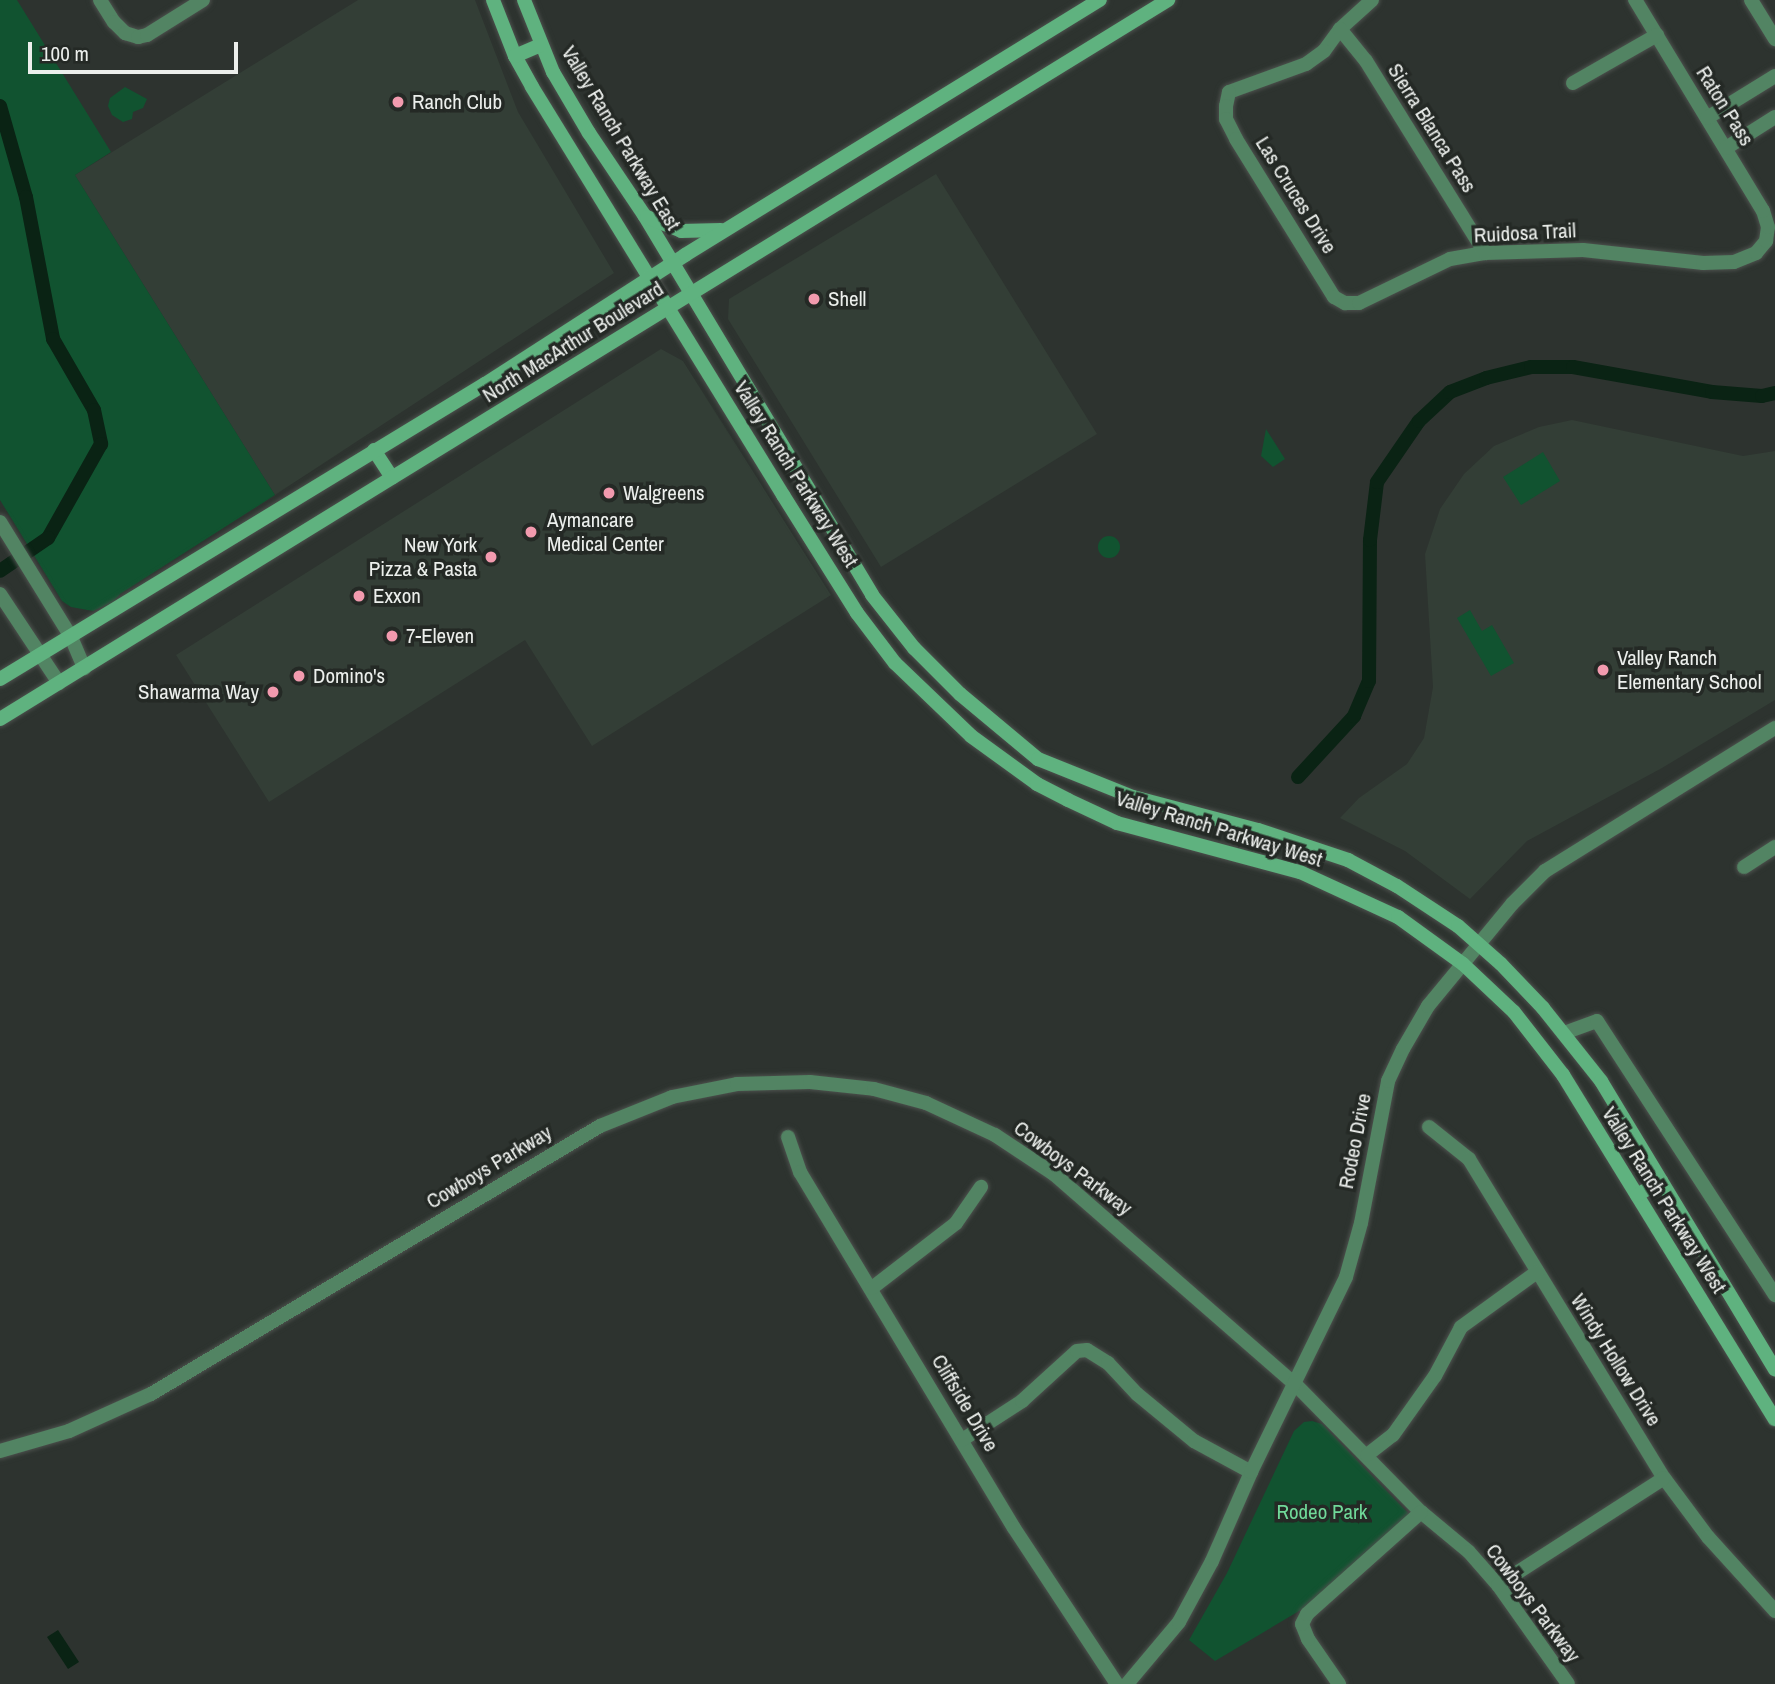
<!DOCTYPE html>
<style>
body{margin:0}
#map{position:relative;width:1775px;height:1684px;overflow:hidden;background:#2d332f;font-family:"Archivo Narrow",sans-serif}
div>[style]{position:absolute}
.built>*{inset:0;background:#333e36}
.green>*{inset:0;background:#115330}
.round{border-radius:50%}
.water>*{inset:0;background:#0a2314}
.canal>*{height:14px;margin:-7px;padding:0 7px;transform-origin:7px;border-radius:7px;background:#0a2314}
.roads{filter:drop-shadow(0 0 2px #4c514d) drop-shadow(0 0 2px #4c514d)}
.minor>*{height:14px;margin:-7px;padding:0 7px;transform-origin:7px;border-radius:7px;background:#528463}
.tertiary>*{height:14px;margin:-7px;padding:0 7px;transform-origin:7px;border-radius:7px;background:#528463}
.secondary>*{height:14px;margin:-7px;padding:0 7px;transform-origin:7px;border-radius:7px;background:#5fb27f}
.dots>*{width:19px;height:19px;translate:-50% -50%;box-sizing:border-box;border:4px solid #242925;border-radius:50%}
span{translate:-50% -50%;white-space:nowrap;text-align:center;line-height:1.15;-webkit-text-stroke:7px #242925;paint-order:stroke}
.poi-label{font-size:21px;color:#ecefec}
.left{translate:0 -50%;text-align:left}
.right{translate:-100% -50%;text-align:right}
.street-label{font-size:21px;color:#ecefec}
.park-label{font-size:21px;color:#70d999}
.scale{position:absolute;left:28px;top:42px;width:210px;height:32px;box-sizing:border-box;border:4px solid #ecefec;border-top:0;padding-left:9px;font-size:21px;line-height:24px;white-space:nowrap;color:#ecefec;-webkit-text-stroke:5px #242925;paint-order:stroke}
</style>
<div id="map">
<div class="built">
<i style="clip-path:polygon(358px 0,475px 0,518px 112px,614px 273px,275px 495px,75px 175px)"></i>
<i style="clip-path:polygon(936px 174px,1097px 434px,881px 567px,728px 319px,729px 299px)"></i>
<i style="clip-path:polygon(661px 349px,683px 361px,831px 595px,592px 746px,525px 640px,269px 802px,176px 655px)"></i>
<i style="clip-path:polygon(1572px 420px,1743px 456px,1775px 451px,1775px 700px,1662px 768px,1527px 841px,1470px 899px,1405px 851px,1340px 818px,1359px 798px,1407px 764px,1424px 738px,1433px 687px,1425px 554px,1440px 509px,1464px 474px,1494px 446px,1539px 427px)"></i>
</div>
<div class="green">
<i style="clip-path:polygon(0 0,17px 0,111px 152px,75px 175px,275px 495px,120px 594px,113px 602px,93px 611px,71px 607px,62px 601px,0 500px)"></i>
<i style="clip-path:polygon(125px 87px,147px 99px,143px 108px,133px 112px,132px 119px,123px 122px,112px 115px,108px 106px,110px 98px)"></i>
<i style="clip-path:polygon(1266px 429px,1285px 459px,1273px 467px,1261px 456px)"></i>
<i style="clip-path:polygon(1543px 452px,1560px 481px,1521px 505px,1503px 477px)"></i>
<i class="round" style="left:1098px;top:536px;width:22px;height:22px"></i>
<i style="clip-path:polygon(1470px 610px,1482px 631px,1492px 625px,1514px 663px,1491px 676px,1457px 618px)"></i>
<i style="clip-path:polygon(1312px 1421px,1322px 1424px,1409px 1514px,1316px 1601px,1215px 1661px,1189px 1640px,1227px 1573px,1294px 1431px,1304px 1422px)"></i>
</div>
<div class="water">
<i style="clip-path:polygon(58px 1630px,79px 1662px,68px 1669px,47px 1637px)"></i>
</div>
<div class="canal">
<i style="left:0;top:106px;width:95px;rotate:74.1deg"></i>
<i style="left:26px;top:197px;width:145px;rotate:79.2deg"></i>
<i style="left:53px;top:339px;width:82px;rotate:60deg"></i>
<i style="left:94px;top:410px;width:35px;rotate:78deg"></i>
<i style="left:101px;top:444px;width:108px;rotate:119.4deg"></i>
<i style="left:48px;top:538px;width:58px;rotate:145.5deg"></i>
<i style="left:1298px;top:777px;width:83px;rotate:-47.4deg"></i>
<i style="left:1354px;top:716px;width:38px;rotate:-67deg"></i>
<i style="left:1369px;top:681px;width:141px;rotate:-89.6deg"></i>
<i style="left:1370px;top:540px;width:58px;rotate:-83.1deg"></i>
<i style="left:1377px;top:482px;width:74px;rotate:-55.5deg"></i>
<i style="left:1419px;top:421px;width:42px;rotate:-43.1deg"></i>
<i style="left:1450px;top:392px;width:39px;rotate:-21deg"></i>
<i style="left:1486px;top:378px;width:46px;rotate:-13.7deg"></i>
<i style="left:1531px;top:367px;width:42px"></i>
<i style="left:1573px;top:367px;width:141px;rotate:10.2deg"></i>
<i style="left:1712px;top:392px;width:50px;rotate:4.6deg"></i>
<i style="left:1762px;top:396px;width:13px;rotate:-13deg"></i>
</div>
<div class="roads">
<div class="minor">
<i style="left:100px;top:0;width:26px;rotate:58deg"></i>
<i style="left:114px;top:22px;width:16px;rotate:45deg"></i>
<i style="left:125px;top:33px;width:14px;rotate:17deg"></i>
<i style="left:138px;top:37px;width:9px;rotate:-13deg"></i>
<i style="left:147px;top:35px;width:66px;rotate:-32deg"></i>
<i style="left:1372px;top:0;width:43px;rotate:137.8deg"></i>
<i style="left:1340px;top:29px;width:27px;rotate:126deg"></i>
<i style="left:1324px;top:51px;width:22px;rotate:144deg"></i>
<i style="left:1306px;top:64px;width:82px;rotate:160deg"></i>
<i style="left:1229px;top:92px;width:14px;rotate:102deg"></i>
<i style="left:1226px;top:106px;width:13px;rotate:90deg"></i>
<i style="left:1226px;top:119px;width:22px;rotate:63deg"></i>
<i style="left:1236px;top:139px;width:186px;rotate:58.2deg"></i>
<i style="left:1334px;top:297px;width:13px;rotate:29deg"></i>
<i style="left:1345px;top:303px;width:14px"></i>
<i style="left:1359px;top:303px;width:101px;rotate:-25.8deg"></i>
<i style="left:1450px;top:259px;width:36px;rotate:-10deg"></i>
<i style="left:1485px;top:253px;width:98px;rotate:-1.8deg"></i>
<i style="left:1583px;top:250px;width:121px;rotate:6.2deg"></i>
<i style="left:1703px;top:263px;width:31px;rotate:-2deg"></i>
<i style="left:1734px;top:262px;width:24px;rotate:-22deg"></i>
<i style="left:1756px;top:253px;width:16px;rotate:-50deg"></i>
<i style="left:1766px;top:241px;width:14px;rotate:-82deg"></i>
<i style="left:1768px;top:227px;width:17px;rotate:-107deg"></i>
<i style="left:1763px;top:211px;width:247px;rotate:-121.2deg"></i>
<i style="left:1340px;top:29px;width:41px;rotate:50.9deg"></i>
<i style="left:1366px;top:61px;width:226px;rotate:58.2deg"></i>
<i style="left:1573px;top:83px;width:97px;rotate:-29.7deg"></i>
<i style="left:1707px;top:118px;width:80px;rotate:-31.7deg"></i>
<i style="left:1726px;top:148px;width:58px;rotate:-32.3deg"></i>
<i style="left:1744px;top:867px;width:37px;rotate:-33deg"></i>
<i style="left:1564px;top:1033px;width:35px;rotate:-20deg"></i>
<i style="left:1597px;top:1021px;width:327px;rotate:57deg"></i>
<i style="left:1429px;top:1127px;width:51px;rotate:38.7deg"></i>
<i style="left:1469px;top:1159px;width:374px;rotate:58.6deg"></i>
<i style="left:1664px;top:1478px;width:74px;rotate:53.3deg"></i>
<i style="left:1708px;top:1537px;width:100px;rotate:47.8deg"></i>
<i style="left:788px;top:1137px;width:37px;rotate:71deg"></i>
<i style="left:800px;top:1172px;width:415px;rotate:59deg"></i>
<i style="left:1014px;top:1528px;width:187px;rotate:56.6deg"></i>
<i style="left:872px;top:1288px;width:106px;rotate:-37.7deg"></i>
<i style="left:956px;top:1223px;width:44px;rotate:-55.2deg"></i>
<i style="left:1295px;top:1384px;width:180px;rotate:45.5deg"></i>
<i style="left:1421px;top:1512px;width:62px;rotate:39.8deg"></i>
<i style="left:1469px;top:1552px;width:44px;rotate:48.7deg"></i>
<i style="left:1498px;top:1585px;width:121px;rotate:54.7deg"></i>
<i style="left:962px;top:1440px;width:72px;rotate:-33deg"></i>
<i style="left:1022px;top:1401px;width:74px;rotate:-42.3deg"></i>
<i style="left:1077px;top:1351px;width:10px;rotate:-6deg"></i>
<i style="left:1087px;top:1350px;width:25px;rotate:32deg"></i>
<i style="left:1108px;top:1363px;width:42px;rotate:46.9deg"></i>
<i style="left:1137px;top:1394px;width:74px;rotate:39.5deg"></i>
<i style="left:1194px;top:1441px;width:65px;rotate:28.5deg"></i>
<i style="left:1367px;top:1455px;width:33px;rotate:-38deg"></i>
<i style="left:1393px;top:1435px;width:72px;rotate:-54.6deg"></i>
<i style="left:1435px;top:1376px;width:55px;rotate:-62deg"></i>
<i style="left:1461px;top:1327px;width:94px;rotate:-35.9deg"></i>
<i style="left:1498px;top:1585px;width:197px;rotate:-32.8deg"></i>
<i style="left:1339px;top:1684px;width:55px;rotate:-124.6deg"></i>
<i style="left:1308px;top:1639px;width:16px;rotate:-112deg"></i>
<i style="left:1302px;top:1624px;width:11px;rotate:-63deg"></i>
<i style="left:1307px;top:1614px;width:153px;rotate:-41.8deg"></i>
</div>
<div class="tertiary">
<i style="left:1751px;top:0;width:46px;rotate:58.4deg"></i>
<i style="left:0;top:522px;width:135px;rotate:58.3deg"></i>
<i style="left:71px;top:637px;width:34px;rotate:67deg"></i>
<i style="left:0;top:594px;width:107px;rotate:56.5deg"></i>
<i style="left:0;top:1451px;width:72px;rotate:-16.2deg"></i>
<i style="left:69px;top:1431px;width:90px;rotate:-24.3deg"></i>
<i style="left:151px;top:1394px;width:523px;rotate:-30.83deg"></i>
<i style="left:600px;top:1126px;width:78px;rotate:-21.9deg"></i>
<i style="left:672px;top:1097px;width:66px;rotate:-11.3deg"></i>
<i style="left:737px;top:1084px;width:73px;rotate:-1.6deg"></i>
<i style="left:810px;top:1082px;width:64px;rotate:6.2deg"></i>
<i style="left:874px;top:1089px;width:54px;rotate:15.1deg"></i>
<i style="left:926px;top:1103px;width:76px;rotate:24.9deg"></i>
<i style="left:995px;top:1135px;width:71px;rotate:33.5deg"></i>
<i style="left:1054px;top:1174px;width:320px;rotate:41.1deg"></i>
<i style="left:1127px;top:1684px;width:81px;rotate:-50deg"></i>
<i style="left:1179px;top:1622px;width:69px;rotate:-61.6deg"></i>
<i style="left:1212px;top:1561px;width:97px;rotate:-66.3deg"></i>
<i style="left:1251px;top:1472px;width:217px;rotate:-64deg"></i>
<i style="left:1346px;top:1277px;width:56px;rotate:-74.5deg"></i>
<i style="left:1361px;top:1223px;width:145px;rotate:-79.2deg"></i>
<i style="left:1388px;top:1081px;width:35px;rotate:-65deg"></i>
<i style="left:1403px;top:1049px;width:50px;rotate:-59.8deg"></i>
<i style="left:1428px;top:1006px;width:132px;rotate:-50.5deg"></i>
<i style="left:1512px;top:904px;width:47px;rotate:-45deg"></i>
<i style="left:1545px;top:871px;width:271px;rotate:-31.9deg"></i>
</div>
<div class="secondary">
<i style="left:493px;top:0;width:60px;rotate:68.6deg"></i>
<i style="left:515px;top:56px;width:35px;rotate:61deg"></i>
<i style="left:532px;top:87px;width:479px;rotate:58.4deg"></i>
<i style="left:783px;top:495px;width:139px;rotate:57.9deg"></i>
<i style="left:857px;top:613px;width:63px;rotate:52.8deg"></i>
<i style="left:895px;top:663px;width:105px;rotate:43.8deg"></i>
<i style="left:971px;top:736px;width:82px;rotate:36deg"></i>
<i style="left:1037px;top:784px;width:35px;rotate:27deg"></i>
<i style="left:1068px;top:800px;width:54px;rotate:25.1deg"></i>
<i style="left:1117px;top:823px;width:189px;rotate:15deg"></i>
<i style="left:1300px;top:872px;width:108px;rotate:24.7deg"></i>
<i style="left:1398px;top:917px;width:80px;rotate:35.9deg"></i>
<i style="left:1463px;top:964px;width:70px;rotate:43.3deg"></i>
<i style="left:1514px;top:1012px;width:80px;rotate:52.1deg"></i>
<i style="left:1563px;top:1075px;width:404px;rotate:58.4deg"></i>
<i style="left:524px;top:0;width:78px;rotate:68.1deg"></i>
<i style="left:553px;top:72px;width:71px;rotate:59.5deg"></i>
<i style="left:589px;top:133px;width:99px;rotate:56.1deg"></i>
<i style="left:644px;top:215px;width:443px;rotate:59deg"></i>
<i style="left:872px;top:595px;width:68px;rotate:51.6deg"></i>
<i style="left:914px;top:648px;width:65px;rotate:45deg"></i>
<i style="left:960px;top:694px;width:102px;rotate:39.8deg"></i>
<i style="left:1038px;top:759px;width:102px;rotate:21.8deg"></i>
<i style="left:1133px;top:797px;width:129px;rotate:14.8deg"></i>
<i style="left:1258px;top:830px;width:95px;rotate:18.4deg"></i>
<i style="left:1348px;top:860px;width:55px;rotate:28deg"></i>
<i style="left:1397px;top:886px;width:73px;rotate:33.3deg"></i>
<i style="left:1458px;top:926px;width:57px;rotate:41.5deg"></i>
<i style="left:1501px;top:964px;width:61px;rotate:46.3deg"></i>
<i style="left:1543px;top:1008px;width:93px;rotate:51.5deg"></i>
<i style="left:1601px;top:1081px;width:337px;rotate:58.9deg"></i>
<i style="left:515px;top:56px;width:28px;rotate:-23deg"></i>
<i style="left:647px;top:217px;width:37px;rotate:22deg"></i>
<i style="left:681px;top:231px;width:40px;rotate:-1.4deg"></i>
<i style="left:374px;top:450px;width:33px;rotate:57deg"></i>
<i style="left:0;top:679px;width:568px;rotate:-31.31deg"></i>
<i style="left:485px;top:384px;width:238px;rotate:-32.8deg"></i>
<i style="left:685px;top:255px;width:487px;rotate:-31.6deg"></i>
<i style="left:0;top:719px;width:1372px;rotate:-31.62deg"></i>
<i style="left:1637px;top:1195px;width:28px;rotate:-30deg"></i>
</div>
</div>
<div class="dots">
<i style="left:398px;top:102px;background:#f29aae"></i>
<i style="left:814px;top:299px;background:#f29aae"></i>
<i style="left:609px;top:493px;background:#f29aae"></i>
<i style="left:531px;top:532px;background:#f29aae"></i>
<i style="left:491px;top:557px;background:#f29aae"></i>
<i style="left:359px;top:596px;background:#f29aae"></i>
<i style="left:392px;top:636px;background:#f29aae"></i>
<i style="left:1603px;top:670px;background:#f29aae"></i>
<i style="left:299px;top:676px;background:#f29aae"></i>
<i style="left:273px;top:692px;background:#f29aae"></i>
</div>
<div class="poi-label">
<span class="left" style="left:412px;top:102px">Ranch Club</span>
<span class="left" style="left:828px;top:299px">Shell</span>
<span class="left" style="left:623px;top:493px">Walgreens</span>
<span class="left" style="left:547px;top:532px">Aymancare<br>Medical Center</span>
<span class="right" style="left:477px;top:557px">New York<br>Pizza &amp; Pasta</span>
<span class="left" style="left:373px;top:596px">Exxon</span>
<span class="left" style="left:406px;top:636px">7-Eleven</span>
<span class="left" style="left:1617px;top:670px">Valley Ranch<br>Elementary School</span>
<span class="left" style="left:313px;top:676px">Domino's</span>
<span class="right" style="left:259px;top:692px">Shawarma Way</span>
</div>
<div class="street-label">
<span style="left:1725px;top:106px;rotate:58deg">Raton Pass</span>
<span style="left:1432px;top:128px;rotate:58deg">Sierra Blanca Pass</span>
<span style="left:621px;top:138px;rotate:59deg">Valley Ranch Parkway East</span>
<span style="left:1296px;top:195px;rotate:58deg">Las Cruces Drive</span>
<span style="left:1525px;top:233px;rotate:-3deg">Ruidosa Trail</span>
<span style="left:573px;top:342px;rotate:-32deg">North MacArthur Boulevard</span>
<span style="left:796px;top:474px;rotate:58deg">Valley Ranch Parkway West</span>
<span style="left:1219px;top:829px;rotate:17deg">Valley Ranch Parkway West</span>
<span style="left:1355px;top:1141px;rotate:-79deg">Rodeo Drive</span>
<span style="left:489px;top:1167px;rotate:-31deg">Cowboys Parkway</span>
<span style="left:1073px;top:1168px;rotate:37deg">Cowboys Parkway</span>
<span style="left:1664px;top:1200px;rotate:58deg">Valley Ranch Parkway West</span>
<span style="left:1616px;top:1360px;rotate:58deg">Windy Hollow Drive</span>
<span style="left:965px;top:1403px;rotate:59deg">Cliffside Drive</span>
<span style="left:1533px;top:1603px;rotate:53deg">Cowboys Parkway</span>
</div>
<div class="park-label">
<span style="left:1322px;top:1512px">Rodeo Park</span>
</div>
<div class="scale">100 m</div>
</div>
